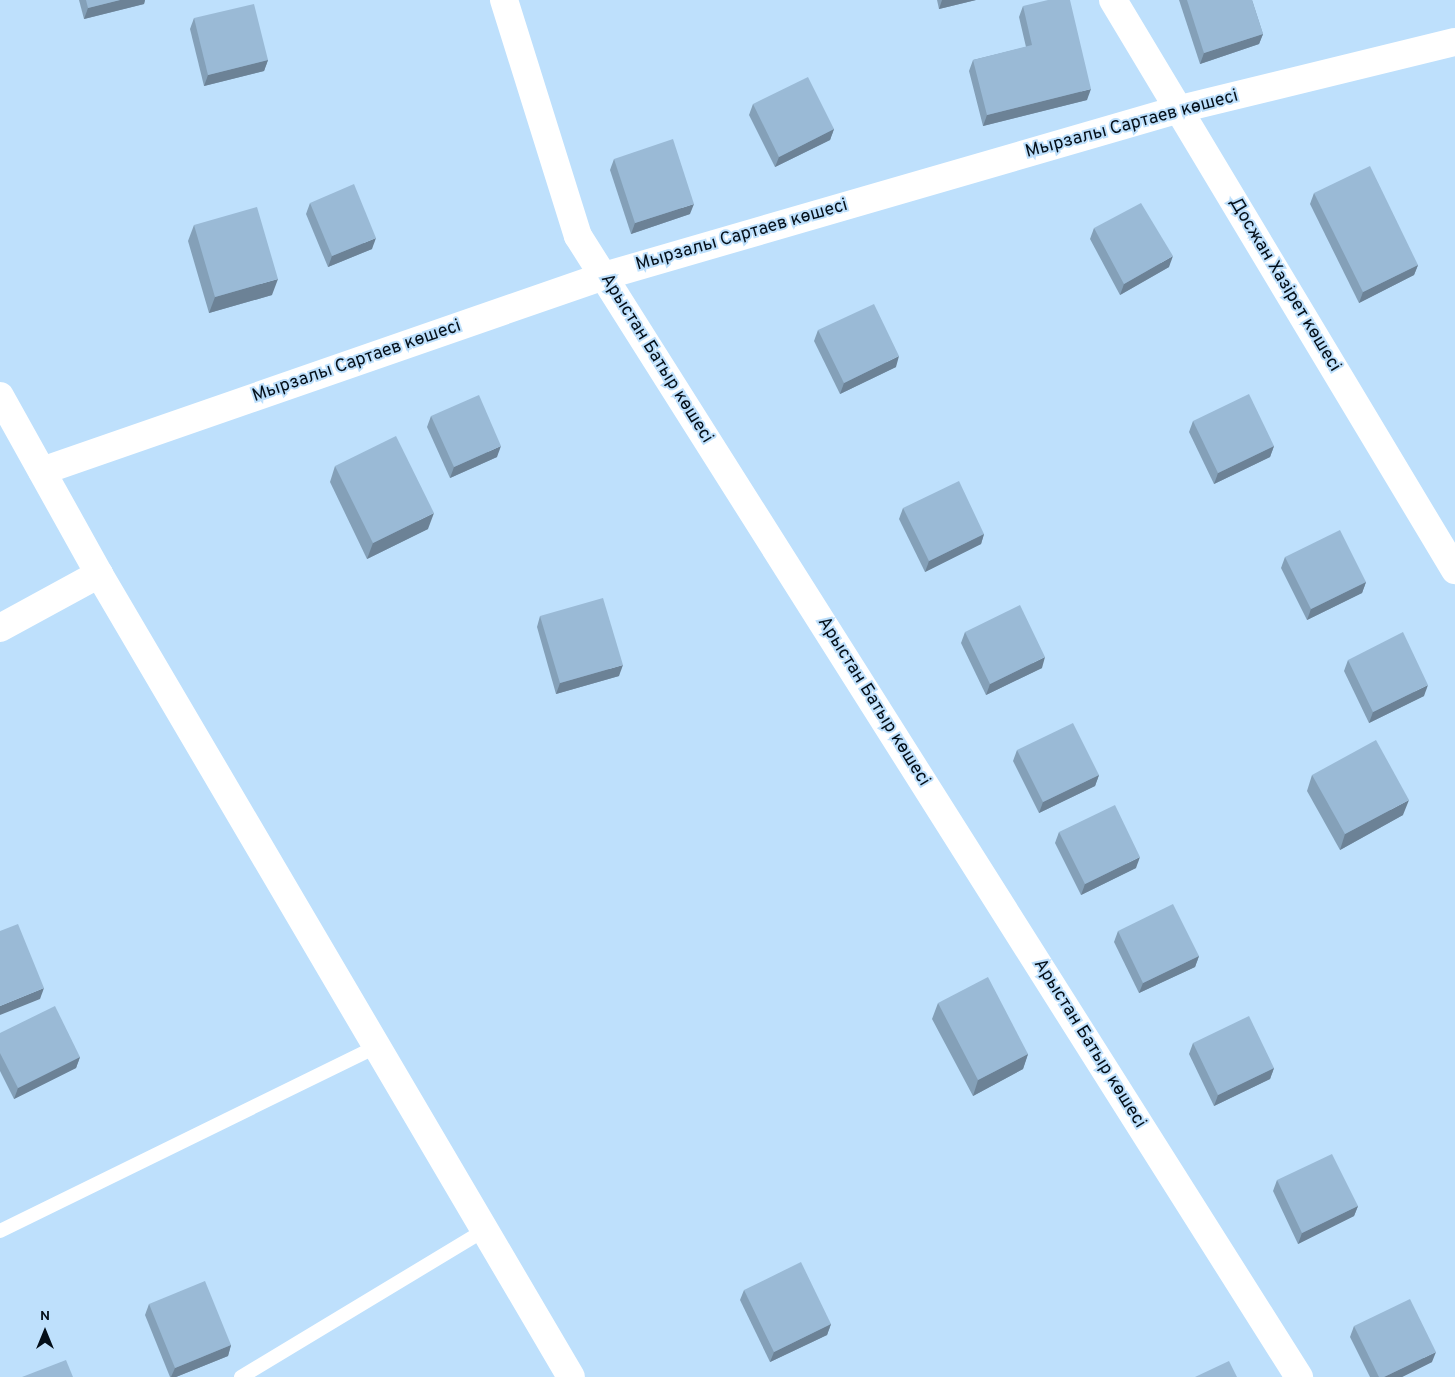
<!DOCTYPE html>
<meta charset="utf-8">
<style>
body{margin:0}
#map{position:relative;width:1455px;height:1377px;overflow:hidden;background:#bee0fc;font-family:Overpass,sans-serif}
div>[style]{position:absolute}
.lane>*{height:14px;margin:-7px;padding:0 7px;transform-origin:7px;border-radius:7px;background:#fff}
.street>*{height:28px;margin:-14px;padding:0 14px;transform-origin:14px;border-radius:14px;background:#fff}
.wall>*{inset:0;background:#84a0b8}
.shaded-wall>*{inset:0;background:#6c8296}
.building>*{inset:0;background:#9abad6}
span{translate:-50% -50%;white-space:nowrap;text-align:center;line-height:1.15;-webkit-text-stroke:4px #bee0fc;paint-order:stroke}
.street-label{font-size:18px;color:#040f19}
.north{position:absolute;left:20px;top:1307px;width:50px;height:50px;-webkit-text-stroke:4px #bee0fc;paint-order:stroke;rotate:0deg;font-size:14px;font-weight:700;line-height:20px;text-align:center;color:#040f19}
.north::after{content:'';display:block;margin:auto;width:18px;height:22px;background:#040f19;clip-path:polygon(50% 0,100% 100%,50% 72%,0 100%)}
</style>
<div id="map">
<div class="lane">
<i style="left:0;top:1231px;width:422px;rotate:-26.1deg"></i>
<i style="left:241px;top:1377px;width:286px;rotate:-31.1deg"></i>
</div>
<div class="street">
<i style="left:504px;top:0;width:247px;rotate:72.6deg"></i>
<i style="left:578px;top:236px;width:1350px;rotate:57.71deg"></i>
<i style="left:1113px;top:0;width:665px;rotate:59.04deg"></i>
<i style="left:0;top:396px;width:204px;rotate:60.9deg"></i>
<i style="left:99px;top:574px;width:931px;rotate:59.55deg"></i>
<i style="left:42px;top:471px;width:595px;rotate:-19.14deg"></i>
<i style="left:604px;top:276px;width:600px;rotate:-16.17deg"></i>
<i style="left:1180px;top:109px;width:283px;rotate:-13.7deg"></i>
<i style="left:0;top:628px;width:113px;rotate:-28.6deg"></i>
</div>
<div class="wall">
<i style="clip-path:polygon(79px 0,145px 0,144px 4px,84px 19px)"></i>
<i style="clip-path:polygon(937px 0,976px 0,939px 9px)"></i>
<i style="clip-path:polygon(1179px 0,1252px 0,1263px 34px,1259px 44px,1200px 64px)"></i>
<i style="clip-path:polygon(1023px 6px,1087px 100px,983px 126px,969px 71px,973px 60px,1026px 47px,1019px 17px)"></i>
<i style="clip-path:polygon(194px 18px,268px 60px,264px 71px,204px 86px,190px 29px)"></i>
<i style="clip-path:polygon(753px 104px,834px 129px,830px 140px,775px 167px,749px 115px)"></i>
<i style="clip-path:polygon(614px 159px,690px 214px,631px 234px,610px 170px)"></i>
<i style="clip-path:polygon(1314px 193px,1418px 265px,1414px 275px,1359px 303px,1310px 204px)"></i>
<i style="clip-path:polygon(310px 203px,372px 249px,328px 267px,306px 214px)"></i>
<i style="clip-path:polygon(194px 225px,272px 295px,209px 313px,188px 241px)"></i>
<i style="clip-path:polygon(1094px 228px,1169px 267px,1120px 295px,1090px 239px)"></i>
<i style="clip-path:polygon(818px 330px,896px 367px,840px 394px,814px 341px)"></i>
<i style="clip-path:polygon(431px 416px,497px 457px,450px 478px,427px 427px)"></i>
<i style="clip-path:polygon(1193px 421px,1274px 446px,1270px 457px,1214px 484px,1189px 432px)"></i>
<i style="clip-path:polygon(335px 466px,428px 529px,367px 559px,330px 482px)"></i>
<i style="clip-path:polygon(903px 508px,984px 534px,981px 544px,925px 572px,899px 519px)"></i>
<i style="clip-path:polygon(1285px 557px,1366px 582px,1362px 593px,1307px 620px,1281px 568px)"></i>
<i style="clip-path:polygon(540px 616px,619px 676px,556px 694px,537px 627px)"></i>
<i style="clip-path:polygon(965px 632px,1042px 668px,986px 695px,961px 643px)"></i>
<i style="clip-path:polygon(1348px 660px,1424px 696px,1369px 723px,1344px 671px)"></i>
<i style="clip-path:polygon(1017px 750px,1099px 775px,1095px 786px,1039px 813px,1013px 761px)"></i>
<i style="clip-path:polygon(1312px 775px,1403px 815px,1340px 850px,1307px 791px)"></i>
<i style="clip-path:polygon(1059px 832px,1136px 868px,1081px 895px,1055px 843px)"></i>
<i style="clip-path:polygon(1118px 931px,1199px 956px,1195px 967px,1139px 993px,1114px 942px)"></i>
<i style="clip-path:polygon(938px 1003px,1028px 1054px,1023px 1069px,973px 1096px,932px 1019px)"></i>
<i style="clip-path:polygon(0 1033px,80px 1057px,76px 1068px,14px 1099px,0 1071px)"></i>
<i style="clip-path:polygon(1193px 1043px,1274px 1068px,1270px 1079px,1214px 1106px,1189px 1054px)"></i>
<i style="clip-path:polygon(1277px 1180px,1358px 1206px,1354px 1216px,1298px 1244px,1273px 1191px)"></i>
<i style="clip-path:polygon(744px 1290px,831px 1324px,827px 1335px,770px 1362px,740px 1300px)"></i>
<i style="clip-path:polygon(149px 1304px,231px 1345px,228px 1356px,176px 1377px,170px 1377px,145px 1315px)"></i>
<i style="clip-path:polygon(1354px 1326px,1432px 1362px,1402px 1377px,1370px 1377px,1350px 1337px)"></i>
</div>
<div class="shaded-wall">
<i style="clip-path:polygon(120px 0,145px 0,144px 4px,84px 19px,88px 8px)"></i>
<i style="clip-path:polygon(942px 0,976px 0,939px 9px)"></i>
<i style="clip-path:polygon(1263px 34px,1259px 44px,1200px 64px,1204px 53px)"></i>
<i style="clip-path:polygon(268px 60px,264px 71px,204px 86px,208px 75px)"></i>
<i style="clip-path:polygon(1091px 89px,1087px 100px,983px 126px,987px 115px)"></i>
<i style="clip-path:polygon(834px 129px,830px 140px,775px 167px,779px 157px)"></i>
<i style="clip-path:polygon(694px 204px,690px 214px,631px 234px,635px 223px)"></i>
<i style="clip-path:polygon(376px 238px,372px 249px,328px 267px,332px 256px)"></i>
<i style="clip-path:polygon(1173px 256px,1169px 267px,1120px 295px,1124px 284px)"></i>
<i style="clip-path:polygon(1418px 265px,1414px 275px,1359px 303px,1363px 292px)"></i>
<i style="clip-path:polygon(278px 279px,272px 295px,209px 313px,215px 297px)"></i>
<i style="clip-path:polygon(899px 356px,896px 367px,840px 394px,844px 383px)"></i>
<i style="clip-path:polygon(501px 446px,497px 457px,450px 478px,454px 467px)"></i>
<i style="clip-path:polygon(1274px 446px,1270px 457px,1214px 484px,1218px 473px)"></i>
<i style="clip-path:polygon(434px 513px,428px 529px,367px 559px,373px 543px)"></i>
<i style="clip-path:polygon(984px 534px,981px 544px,925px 572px,929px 561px)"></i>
<i style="clip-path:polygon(1366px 582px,1362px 593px,1307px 620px,1311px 609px)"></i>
<i style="clip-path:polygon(1045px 657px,1042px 668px,986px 695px,990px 684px)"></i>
<i style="clip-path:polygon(623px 665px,619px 676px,556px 694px,560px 683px)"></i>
<i style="clip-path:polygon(1428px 685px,1424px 696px,1369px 723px,1373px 712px)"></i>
<i style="clip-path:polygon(1099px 775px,1095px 786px,1039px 813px,1043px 802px)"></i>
<i style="clip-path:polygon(1409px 800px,1403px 815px,1340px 850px,1345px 834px)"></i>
<i style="clip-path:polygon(1140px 857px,1136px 868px,1081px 895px,1085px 884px)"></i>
<i style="clip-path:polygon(1199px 956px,1195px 967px,1139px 993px,1143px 983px)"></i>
<i style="clip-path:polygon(44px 988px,40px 999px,0 1015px,0 1006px)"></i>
<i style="clip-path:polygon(1028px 1054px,1023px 1069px,973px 1096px,978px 1080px)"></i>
<i style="clip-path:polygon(80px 1057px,76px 1068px,14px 1099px,18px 1088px)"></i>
<i style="clip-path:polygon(1274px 1068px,1270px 1079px,1214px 1106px,1218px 1095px)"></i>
<i style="clip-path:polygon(1358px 1206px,1354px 1216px,1298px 1244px,1302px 1233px)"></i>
<i style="clip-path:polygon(831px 1324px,827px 1335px,770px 1362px,774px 1352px)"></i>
<i style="clip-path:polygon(231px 1345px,228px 1356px,176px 1377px,171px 1377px,175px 1368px)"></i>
<i style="clip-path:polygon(1436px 1352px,1432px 1362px,1402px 1377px,1384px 1377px)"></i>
</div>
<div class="building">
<i style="clip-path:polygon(86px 0,120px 0,88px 8px)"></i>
<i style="clip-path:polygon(1048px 0,1070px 0,1091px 89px,987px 115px,973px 60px,1032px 45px,1023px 6px)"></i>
<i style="clip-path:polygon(1187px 0,1252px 0,1263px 34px,1204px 53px)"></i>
<i style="clip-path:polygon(254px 4px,268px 60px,208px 75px,194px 18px)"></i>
<i style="clip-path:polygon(808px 77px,834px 129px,779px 157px,753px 104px)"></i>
<i style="clip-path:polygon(673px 139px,694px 204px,635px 223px,614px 159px)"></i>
<i style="clip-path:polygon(1370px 166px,1418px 265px,1363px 292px,1314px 193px)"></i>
<i style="clip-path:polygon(354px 184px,376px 238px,332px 256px,310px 203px)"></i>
<i style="clip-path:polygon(1141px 203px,1173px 256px,1124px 284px,1094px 228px)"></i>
<i style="clip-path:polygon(257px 207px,278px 279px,215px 297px,194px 225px)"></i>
<i style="clip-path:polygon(874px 304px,899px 356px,844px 383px,818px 330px)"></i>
<i style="clip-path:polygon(1249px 394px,1274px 446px,1218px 473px,1193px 421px)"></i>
<i style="clip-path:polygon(479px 395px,501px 446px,454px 467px,431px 416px)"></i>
<i style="clip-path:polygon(396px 436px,434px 513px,373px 543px,335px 466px)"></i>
<i style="clip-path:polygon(959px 481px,984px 534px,929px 561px,903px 508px)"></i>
<i style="clip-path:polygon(1340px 530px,1366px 582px,1311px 609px,1285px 557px)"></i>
<i style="clip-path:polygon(603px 598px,623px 665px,560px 683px,540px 616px)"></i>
<i style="clip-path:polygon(1020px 605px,1045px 657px,990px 684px,965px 632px)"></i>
<i style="clip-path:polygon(1403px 632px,1428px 685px,1373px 712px,1348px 660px)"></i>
<i style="clip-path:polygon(1073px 723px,1099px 775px,1043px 802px,1017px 750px)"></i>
<i style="clip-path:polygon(1376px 740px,1409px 800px,1345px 834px,1312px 775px)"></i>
<i style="clip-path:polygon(1115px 805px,1140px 857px,1085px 884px,1059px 832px)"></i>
<i style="clip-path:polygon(1173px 904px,1199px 956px,1143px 983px,1118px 931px)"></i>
<i style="clip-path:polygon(18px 924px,44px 988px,0 1006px,0 931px)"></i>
<i style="clip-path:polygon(988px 977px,1028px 1054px,978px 1080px,938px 1003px)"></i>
<i style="clip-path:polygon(55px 1006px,80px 1057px,18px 1088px,0 1053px,0 1033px)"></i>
<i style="clip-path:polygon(1249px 1016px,1274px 1068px,1218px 1095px,1193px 1043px)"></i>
<i style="clip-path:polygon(1332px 1154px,1358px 1206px,1302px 1233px,1277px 1180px)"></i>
<i style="clip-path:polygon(801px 1262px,831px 1324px,774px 1352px,744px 1290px)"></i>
<i style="clip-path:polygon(205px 1281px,231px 1345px,175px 1368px,149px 1304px)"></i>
<i style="clip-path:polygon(1410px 1299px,1436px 1352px,1384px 1377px,1379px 1377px,1354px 1326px)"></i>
<i style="clip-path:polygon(66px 1360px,73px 1377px,22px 1377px)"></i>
<i style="clip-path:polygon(1229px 1361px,1237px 1377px,1195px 1377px)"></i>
</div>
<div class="street-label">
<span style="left:1132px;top:125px;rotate:-15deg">Мырзалы Сартаев көшесі</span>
<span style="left:742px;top:236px;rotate:-16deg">Мырзалы Сартаев көшесі</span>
<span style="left:1284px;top:285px;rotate:59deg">Досжан Хазірет көшесі</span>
<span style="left:656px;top:359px;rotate:58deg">Арыстан Батыр көшесі</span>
<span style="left:357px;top:362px;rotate:-19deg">Мырзалы Сартаев көшесі</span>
<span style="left:873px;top:702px;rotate:58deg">Арыстан Батыр көшесі</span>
<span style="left:1089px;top:1044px;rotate:58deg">Арыстан Батыр көшесі</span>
</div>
<div class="north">N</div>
</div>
